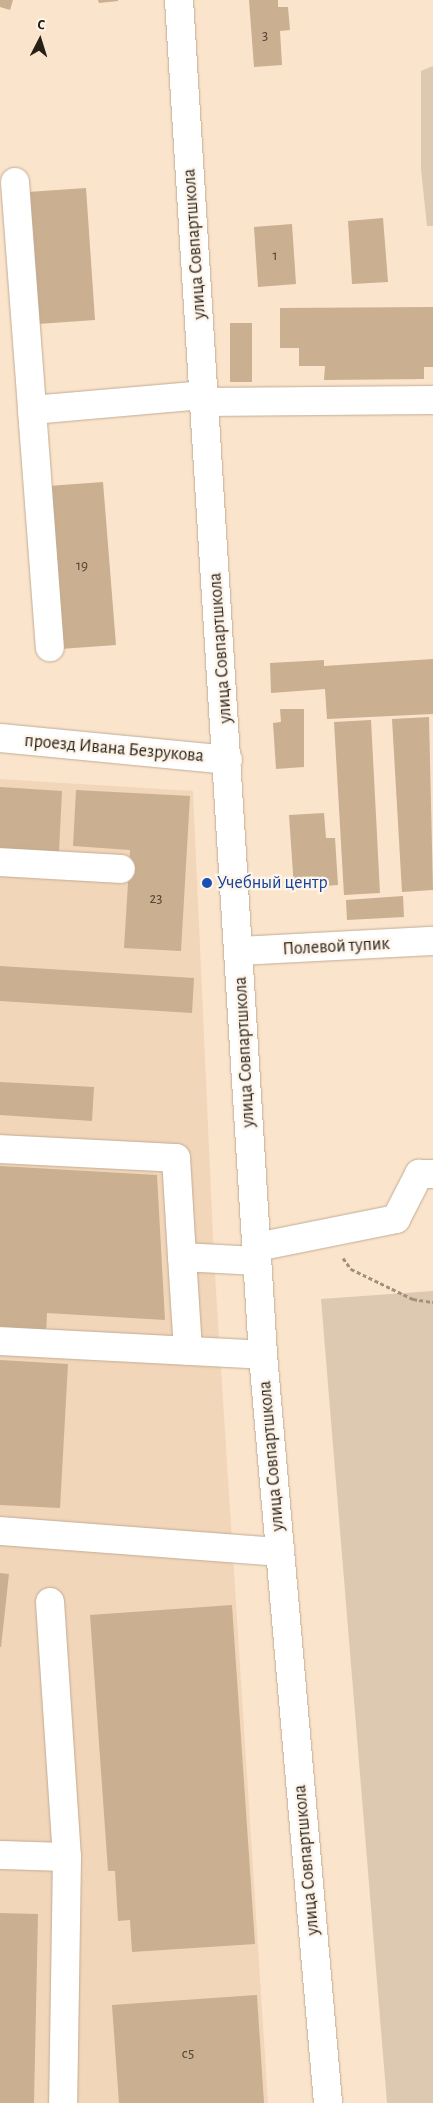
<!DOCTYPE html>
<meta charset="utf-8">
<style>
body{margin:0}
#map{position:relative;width:433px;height:2103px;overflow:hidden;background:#fbe4cc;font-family:"Alegreya Sans",sans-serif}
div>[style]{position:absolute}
.built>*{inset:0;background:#f2d6b9}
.green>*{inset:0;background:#ddc8b2}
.building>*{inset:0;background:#caaf90}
.path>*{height:3px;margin-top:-1.5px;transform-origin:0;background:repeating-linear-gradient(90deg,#a1907f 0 4px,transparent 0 6.5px)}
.roads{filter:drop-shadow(0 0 1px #c1ac95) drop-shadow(0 0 1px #c1ac95)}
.minor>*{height:28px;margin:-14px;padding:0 14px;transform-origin:14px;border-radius:14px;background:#fff}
.dots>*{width:14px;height:14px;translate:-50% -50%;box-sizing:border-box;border:2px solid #fdf4ea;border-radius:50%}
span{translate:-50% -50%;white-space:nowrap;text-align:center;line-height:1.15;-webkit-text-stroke:4.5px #fdf4ea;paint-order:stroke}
.number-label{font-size:15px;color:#504435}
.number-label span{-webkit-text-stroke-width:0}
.street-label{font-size:18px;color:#282017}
.transit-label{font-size:18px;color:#164399}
.left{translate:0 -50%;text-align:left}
.north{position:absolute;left:15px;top:15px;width:50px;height:50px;-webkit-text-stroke:4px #fdf4ea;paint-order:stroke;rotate:5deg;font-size:14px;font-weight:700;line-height:20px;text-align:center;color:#282017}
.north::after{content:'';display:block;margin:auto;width:18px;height:22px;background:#282017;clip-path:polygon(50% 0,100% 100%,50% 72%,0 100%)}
</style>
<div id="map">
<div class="built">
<i style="clip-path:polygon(0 779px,193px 791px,214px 1259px,268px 2103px,0 2103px)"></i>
</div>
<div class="green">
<i style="clip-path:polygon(433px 66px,433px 226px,427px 226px,421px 169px,421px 71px)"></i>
<i style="clip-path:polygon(433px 1291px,433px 2103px,387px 2103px,321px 1299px)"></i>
</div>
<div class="building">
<i style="clip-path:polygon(0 0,13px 0,10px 10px,0 7px)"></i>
<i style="clip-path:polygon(98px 0,118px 0,118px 1px,99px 3px)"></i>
<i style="clip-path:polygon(249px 0,278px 0,278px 7px,288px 7px,290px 30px,280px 31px,282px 65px,254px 67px)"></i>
<i style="clip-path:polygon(86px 188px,95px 320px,38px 324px,28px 192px)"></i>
<i style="clip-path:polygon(383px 218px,388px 282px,352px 284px,348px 221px)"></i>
<i style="clip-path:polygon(292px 224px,296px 284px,258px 287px,254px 227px)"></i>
<i style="clip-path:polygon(433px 307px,433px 367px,424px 367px,424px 379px,324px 380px,325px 366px,299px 366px,299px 348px,280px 348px,280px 308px)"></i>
<i style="clip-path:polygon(230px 323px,252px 323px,252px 382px,230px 382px)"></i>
<i style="clip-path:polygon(103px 482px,116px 645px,60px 649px,48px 486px)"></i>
<i style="clip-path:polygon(433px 659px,433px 714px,327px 719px,325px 689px,271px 693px,270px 663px,324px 660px,324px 666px)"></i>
<i style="clip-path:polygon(280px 709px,304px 709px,304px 767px,276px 769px,273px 723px,281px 722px)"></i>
<i style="clip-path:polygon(429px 717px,433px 890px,402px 892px,392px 719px)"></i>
<i style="clip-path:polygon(371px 720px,380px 893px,344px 895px,334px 722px)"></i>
<i style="clip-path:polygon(0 787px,62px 791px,59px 852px,0 848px)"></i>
<i style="clip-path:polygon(76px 790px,190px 796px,181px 951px,124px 948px,130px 850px,73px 846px)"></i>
<i style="clip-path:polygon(324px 813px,326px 838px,335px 838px,338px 885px,294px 888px,289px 815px)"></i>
<i style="clip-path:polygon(403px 896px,404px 917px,347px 920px,346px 900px)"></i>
<i style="clip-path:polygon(0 966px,194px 978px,192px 1013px,0 1001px)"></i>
<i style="clip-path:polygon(0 1082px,94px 1087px,92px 1121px,0 1115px)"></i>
<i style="clip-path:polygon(0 1166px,157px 1175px,165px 1320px,47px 1313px,46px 1333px,0 1331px)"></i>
<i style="clip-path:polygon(0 1360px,68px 1364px,60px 1508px,0 1505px)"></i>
<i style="clip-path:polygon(0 1573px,9px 1574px,1px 1647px,0 1647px)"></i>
<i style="clip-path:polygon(232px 1605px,255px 1944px,132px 1952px,130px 1920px,118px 1921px,115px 1871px,108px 1871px,90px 1615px)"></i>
<i style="clip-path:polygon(0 1913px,38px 1914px,34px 2103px,0 2103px)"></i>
<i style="clip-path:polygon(257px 1995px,264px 2103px,119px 2103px,112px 2005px)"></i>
</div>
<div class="path">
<i style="left:343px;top:1258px;width:14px;rotate:54deg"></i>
<i style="left:351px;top:1269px;width:69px;rotate:25.8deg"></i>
<i style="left:413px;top:1299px;width:20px;rotate:9deg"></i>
</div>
<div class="roads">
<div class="minor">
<i style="left:179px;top:0;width:1358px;rotate:86.45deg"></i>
<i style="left:263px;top:1355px;width:751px;rotate:85.03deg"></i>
<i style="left:15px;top:182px;width:229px;rotate:85.7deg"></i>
<i style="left:32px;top:410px;width:174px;rotate:-5deg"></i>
<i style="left:205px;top:402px;width:228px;rotate:-0.5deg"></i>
<i style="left:32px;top:410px;width:238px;rotate:85.7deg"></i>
<i style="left:0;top:738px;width:229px;rotate:5.5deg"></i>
<i style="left:0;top:862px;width:121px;rotate:3.3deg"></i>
<i style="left:239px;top:951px;width:194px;rotate:-3deg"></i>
<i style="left:0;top:1149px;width:176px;rotate:2.9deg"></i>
<i style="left:176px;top:1158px;width:99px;rotate:86.5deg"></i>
<i style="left:182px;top:1257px;width:75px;rotate:3.1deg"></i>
<i style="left:257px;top:1247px;width:142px;rotate:-11.4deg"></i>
<i style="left:396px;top:1219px;width:51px;rotate:-62.9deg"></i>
<i style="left:419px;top:1174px;width:14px"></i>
<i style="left:182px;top:1257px;width:94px;rotate:86.3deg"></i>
<i style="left:0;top:1341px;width:263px;rotate:3deg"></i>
<i style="left:0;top:1531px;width:281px;rotate:4.3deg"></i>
<i style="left:50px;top:1602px;width:256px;rotate:86.2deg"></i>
<i style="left:67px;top:1857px;width:246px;rotate:90.9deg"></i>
<i style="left:0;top:1855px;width:67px;rotate:1.7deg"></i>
</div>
</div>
<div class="dots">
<i style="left:207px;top:883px;background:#1a4fb4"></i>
</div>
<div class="number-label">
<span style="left:265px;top:36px">3</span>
<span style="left:275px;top:256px">1</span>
<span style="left:82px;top:566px">19</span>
<span style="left:156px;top:899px">23</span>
<span style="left:188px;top:2054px">с5</span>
</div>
<div class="street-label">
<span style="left:195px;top:244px;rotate:-94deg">улица Совпартшкола</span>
<span style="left:221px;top:648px;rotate:-94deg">улица Совпартшкола</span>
<span style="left:114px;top:749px;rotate:5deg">проезд Ивана Безрукова</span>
<span style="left:336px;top:947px;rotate:-3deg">Полевой тупик</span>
<span style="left:245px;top:1052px;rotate:-93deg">улица Совпартшкола</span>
<span style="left:272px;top:1456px;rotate:-95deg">улица Совпартшкола</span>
<span style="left:307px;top:1860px;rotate:-95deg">улица Совпартшкола</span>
</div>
<div class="transit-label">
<span class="left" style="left:217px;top:883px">Учебный центр</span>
</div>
<div class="north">С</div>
</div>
